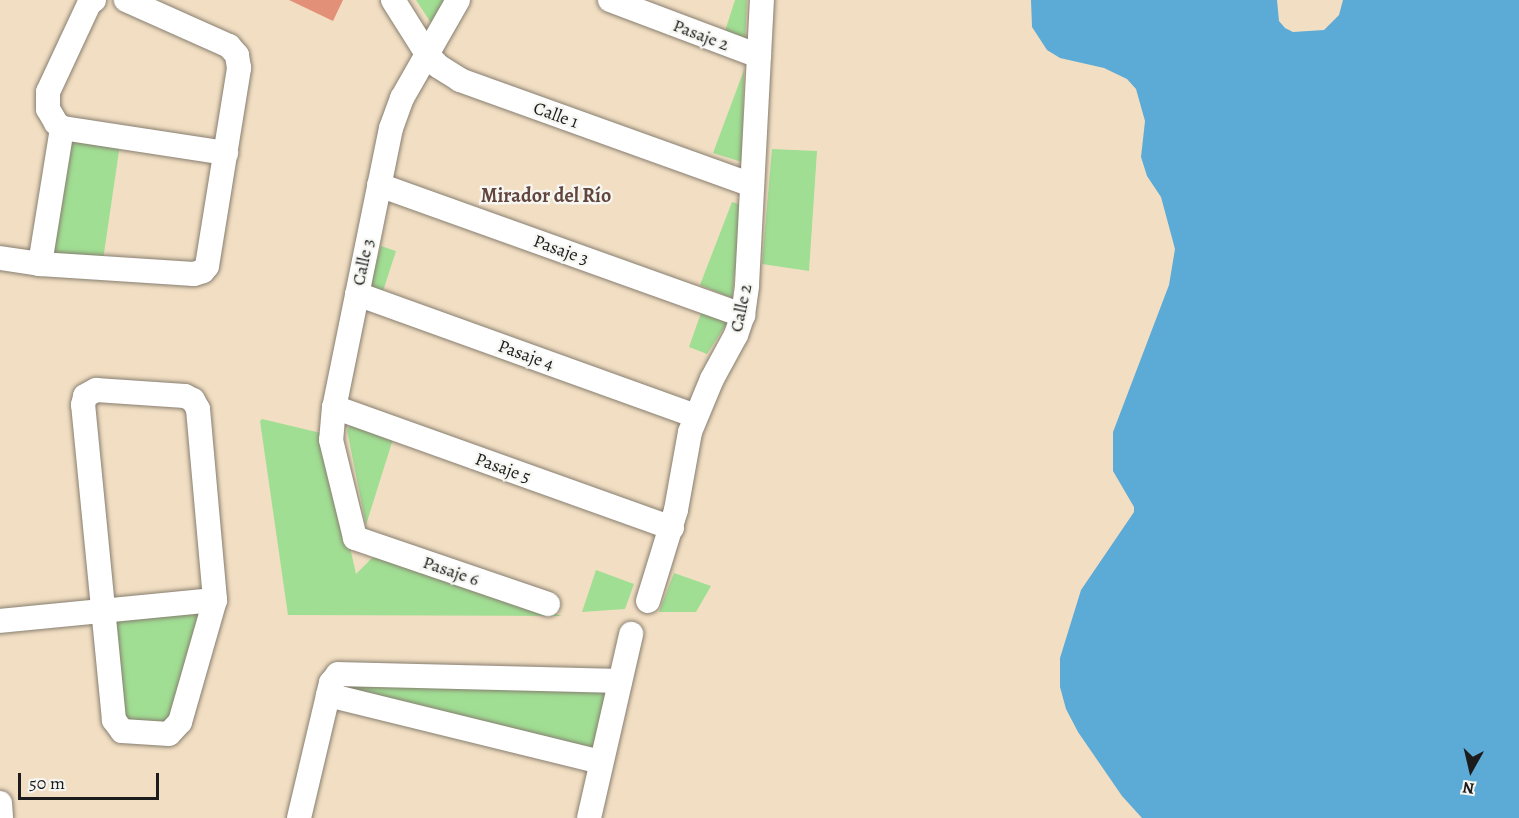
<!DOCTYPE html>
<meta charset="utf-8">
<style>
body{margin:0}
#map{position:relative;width:1519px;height:818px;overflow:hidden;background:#f2dfc3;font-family:Alegreya,serif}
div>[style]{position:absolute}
.green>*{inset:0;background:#a0de93}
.water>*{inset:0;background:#5caad6}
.building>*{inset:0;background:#e39079}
.roads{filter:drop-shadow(0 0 2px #877e70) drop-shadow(0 0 2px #877e70)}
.minor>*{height:24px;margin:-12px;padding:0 12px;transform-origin:12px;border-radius:12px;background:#fff}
span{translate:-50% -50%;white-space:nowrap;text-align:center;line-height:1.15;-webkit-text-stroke:4.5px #f6f6f2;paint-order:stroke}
.street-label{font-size:18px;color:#1c1c1c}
.neighbourhood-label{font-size:20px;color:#62453d;font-weight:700}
.north{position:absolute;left:1441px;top:740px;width:60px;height:60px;-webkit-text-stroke:4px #f6f6f2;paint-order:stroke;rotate:188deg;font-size:16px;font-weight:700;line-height:24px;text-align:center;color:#1c1c1c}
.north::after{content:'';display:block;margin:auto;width:21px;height:27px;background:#1c1c1c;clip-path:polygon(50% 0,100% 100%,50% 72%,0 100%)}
.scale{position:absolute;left:18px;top:773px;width:141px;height:27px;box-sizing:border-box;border:3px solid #1c1c1c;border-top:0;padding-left:8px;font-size:18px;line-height:21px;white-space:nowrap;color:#1c1c1c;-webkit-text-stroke:4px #f6f6f2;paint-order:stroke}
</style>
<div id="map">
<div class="green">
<i style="clip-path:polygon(416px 0,444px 0,431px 23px)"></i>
<i style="clip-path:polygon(735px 0,747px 0,745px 39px,725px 31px)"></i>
<i style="clip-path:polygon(744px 70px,742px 162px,713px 153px)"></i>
<i style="clip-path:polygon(72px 136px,120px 144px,103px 260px,51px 253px)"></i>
<i style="clip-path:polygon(772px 149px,817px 151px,809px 271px,762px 264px)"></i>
<i style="clip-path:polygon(732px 202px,742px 205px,732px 298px,700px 285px)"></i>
<i style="clip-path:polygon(381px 246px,396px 251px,383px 291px,370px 286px)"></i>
<i style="clip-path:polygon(702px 310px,727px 323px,707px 354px,689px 347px)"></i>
<i style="clip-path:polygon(262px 419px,325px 434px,356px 574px,372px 558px,387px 555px,562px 616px,288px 615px,260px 421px)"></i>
<i style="clip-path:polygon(353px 422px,393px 439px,366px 525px,347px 430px)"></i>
<i style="clip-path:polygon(596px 570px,634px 584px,625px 609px,582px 612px)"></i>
<i style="clip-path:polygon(674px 573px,711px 586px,696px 612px,659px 612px)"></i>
<i style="clip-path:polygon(208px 608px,171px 721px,162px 726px,126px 721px,113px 619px)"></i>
<i style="clip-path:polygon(341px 682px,600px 688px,605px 695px,593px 749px,344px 693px)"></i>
</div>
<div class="water">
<i style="clip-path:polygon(1031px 0,1277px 0,1279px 21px,1285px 28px,1293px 32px,1324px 30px,1339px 15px,1343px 0,1519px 0,1519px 818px,1142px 818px,1122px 796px,1078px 732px,1066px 709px,1060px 687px,1060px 658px,1081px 590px,1134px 512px,1134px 507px,1113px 471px,1113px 432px,1169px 285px,1175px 249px,1161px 197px,1147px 176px,1141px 157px,1145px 121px,1136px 89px,1127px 79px,1104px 68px,1060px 58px,1047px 50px,1032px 27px)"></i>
</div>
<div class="building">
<i style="clip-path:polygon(289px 0,343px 0,333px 21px)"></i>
</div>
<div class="roads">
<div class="minor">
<i style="left:94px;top:0;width:6px;rotate:141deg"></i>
<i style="left:89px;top:4px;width:97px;rotate:115deg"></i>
<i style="left:48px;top:92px;width:17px;rotate:90deg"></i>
<i style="left:48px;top:109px;width:16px;rotate:60deg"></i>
<i style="left:56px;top:123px;width:8px;rotate:40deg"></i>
<i style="left:62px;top:128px;width:166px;rotate:8.7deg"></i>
<i style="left:393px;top:0;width:64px;rotate:57.8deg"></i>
<i style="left:427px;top:54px;width:16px;rotate:47deg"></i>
<i style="left:438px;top:66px;width:26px;rotate:32deg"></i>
<i style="left:460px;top:80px;width:310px;rotate:19.8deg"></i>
<i style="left:458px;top:0;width:113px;rotate:119.7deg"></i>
<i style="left:402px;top:98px;width:32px;rotate:110deg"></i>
<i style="left:391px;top:128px;width:285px;rotate:101.5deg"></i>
<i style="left:334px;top:407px;width:33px;rotate:95deg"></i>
<i style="left:331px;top:440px;width:101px;rotate:76.2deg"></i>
<i style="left:355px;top:538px;width:204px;rotate:18.9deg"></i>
<i style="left:610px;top:0;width:159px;rotate:20.6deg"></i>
<i style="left:379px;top:185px;width:387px;rotate:19.7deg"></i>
<i style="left:0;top:258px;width:40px;rotate:8.5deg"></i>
<i style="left:40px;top:264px;width:154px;rotate:3.7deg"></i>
<i style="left:194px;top:274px;width:9px;rotate:-18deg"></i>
<i style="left:203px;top:271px;width:6px;rotate:-51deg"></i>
<i style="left:207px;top:266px;width:201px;rotate:-80.8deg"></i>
<i style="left:239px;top:68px;width:13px;rotate:-99deg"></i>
<i style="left:237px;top:55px;width:12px;rotate:-132deg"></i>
<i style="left:229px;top:46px;width:113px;rotate:-155.9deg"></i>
<i style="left:40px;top:264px;width:138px;rotate:-80.8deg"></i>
<i style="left:357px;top:294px;width:360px;rotate:19.8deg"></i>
<i style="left:96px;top:390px;width:89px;rotate:3.9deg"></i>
<i style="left:185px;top:396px;width:9px;rotate:27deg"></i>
<i style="left:193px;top:400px;width:10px;rotate:61deg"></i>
<i style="left:198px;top:409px;width:192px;rotate:84.9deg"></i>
<i style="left:215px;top:600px;width:127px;rotate:106deg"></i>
<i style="left:180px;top:722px;width:16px;rotate:133deg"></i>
<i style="left:169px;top:734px;width:47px;rotate:-176.3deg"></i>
<i style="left:122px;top:731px;width:14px;rotate:-126deg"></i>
<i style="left:114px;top:720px;width:317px;rotate:-95.6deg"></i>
<i style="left:83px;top:405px;width:9px;rotate:-77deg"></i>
<i style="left:85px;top:396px;width:13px;rotate:-29deg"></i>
<i style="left:334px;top:407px;width:359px;rotate:19.7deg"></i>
<i style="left:648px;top:601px;width:95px;rotate:-72.9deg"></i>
<i style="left:676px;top:510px;width:79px;rotate:-79.8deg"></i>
<i style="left:690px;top:432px;width:57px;rotate:-67.5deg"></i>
<i style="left:712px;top:379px;width:50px;rotate:-61.4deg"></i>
<i style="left:736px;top:335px;width:21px;rotate:-71deg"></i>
<i style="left:743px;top:315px;width:30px;rotate:-82deg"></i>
<i style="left:747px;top:285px;width:285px;rotate:-87deg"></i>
<i style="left:0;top:621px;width:216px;rotate:-5.6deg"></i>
<i style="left:328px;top:695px;width:281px;rotate:13.8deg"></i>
<i style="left:0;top:803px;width:15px;rotate:86deg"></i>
<i style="left:299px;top:818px;width:139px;rotate:-76.7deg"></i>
<i style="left:331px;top:683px;width:11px;rotate:-52deg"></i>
<i style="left:338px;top:674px;width:282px;rotate:1.4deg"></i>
<i style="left:589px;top:818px;width:189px;rotate:-77.1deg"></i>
</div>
</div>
<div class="street-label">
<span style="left:701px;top:35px;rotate:21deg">Pasaje 2</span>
<span style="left:556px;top:115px;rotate:20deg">Calle 1</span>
<span style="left:561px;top:250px;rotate:20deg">Pasaje 3</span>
<span style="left:363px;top:262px;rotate:-78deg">Calle 3</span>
<span style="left:741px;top:308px;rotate:-78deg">Calle 2</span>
<span style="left:526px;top:355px;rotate:20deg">Pasaje 4</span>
<span style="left:503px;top:468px;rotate:20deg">Pasaje 5</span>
<span style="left:451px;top:571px;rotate:19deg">Pasaje 6</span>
</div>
<div class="neighbourhood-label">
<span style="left:546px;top:195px">Mirador del Río</span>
</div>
<div class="north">N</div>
<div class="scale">50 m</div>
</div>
